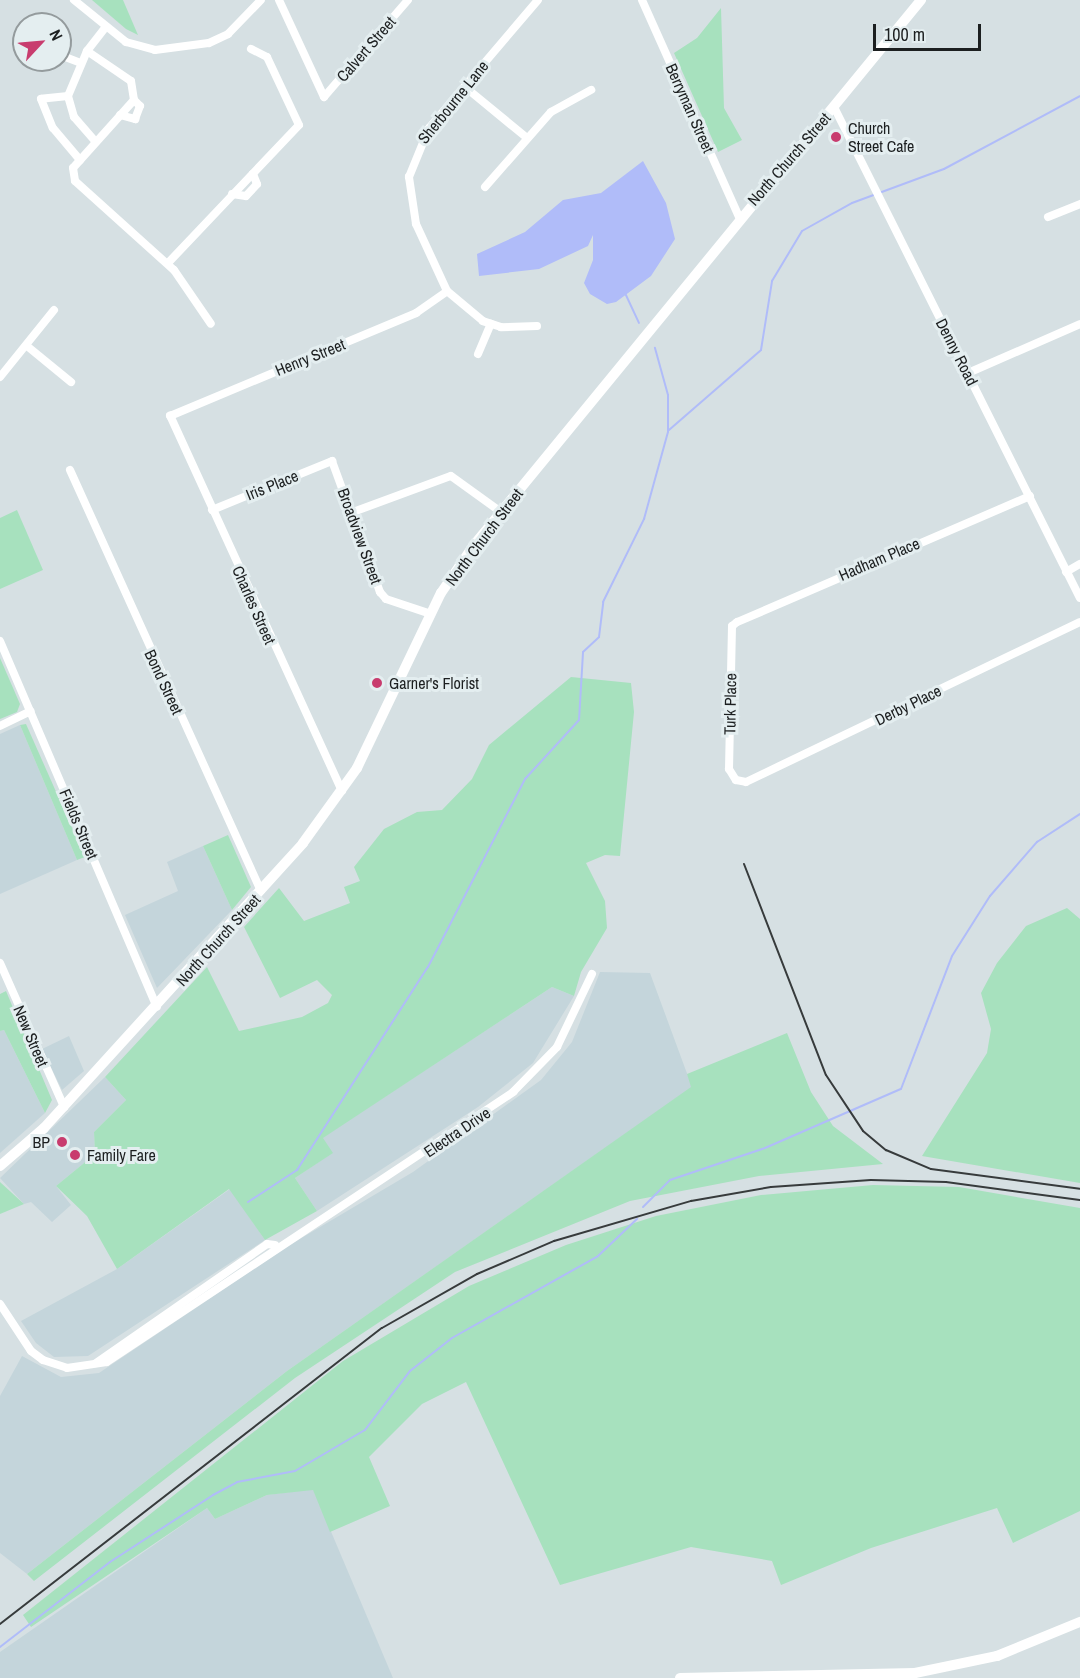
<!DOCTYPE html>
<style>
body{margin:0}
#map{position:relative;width:1080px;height:1678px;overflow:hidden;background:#d6e0e3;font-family:"Archivo Narrow",sans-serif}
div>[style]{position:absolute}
.built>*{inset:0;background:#c4d5db}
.green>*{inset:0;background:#a7e1be}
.water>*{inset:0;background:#b0bcf9}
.stream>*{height:2px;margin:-1px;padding:0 1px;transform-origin:1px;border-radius:1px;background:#b0bcf9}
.minor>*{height:8px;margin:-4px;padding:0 4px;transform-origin:4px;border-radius:4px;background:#fff}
.major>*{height:10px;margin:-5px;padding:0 5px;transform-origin:5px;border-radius:5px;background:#fff}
.rail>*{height:2px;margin:-1px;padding:0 1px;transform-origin:1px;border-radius:1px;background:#373b3c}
.dots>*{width:16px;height:16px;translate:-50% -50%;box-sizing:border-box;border:3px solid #e4eef0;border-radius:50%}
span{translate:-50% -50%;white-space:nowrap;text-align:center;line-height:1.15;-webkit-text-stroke:6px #e4eef0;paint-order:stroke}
.street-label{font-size:16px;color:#1c1f20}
.poi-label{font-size:16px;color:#1c1f20}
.left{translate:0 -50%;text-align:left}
.right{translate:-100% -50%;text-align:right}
.north{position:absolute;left:12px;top:12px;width:60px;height:60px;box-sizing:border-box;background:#e4eef0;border:2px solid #949b9d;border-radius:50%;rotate:64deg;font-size:16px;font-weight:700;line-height:24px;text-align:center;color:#1c1f20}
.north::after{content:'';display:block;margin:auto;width:21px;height:27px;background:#c83c6e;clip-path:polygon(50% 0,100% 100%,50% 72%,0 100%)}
.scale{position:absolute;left:873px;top:24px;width:108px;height:27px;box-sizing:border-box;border:3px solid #1c1f20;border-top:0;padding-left:8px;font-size:18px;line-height:21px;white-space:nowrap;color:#1c1f20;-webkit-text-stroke:4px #e4eef0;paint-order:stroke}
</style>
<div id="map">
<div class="built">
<i style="clip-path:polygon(20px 725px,77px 860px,0 894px,0 734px)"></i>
<i style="clip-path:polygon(203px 846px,232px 910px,157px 988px,125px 915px,178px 891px,167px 862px)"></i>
<i style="clip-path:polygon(600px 972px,650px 973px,692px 1087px,287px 1371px,27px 1574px,0 1553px,0 1396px,22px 1356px,61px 1377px,99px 1373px,288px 1246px,413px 1172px,541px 1080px,572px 1042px)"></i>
<i style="clip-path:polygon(552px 987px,574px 996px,533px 1063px,478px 1107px,317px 1211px,295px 1178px,332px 1153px,322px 1138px)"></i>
<i style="clip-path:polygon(4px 1030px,45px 1113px,0 1153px,0 1031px)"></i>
<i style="clip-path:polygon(69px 1036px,84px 1071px,62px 1090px,42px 1049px)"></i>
<i style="clip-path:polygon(105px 1077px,126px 1100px,94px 1132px,95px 1154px,56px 1186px,71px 1205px,52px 1222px,31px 1202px,24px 1204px,0 1178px)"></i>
<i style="clip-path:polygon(230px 1189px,265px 1240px,88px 1356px,54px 1357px,36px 1343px,21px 1321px,117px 1269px)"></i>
<i style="clip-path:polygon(313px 1489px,393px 1678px,0 1678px,0 1652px,207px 1508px,215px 1519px,267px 1495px)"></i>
</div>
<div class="green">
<i style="clip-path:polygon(92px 0,123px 0,138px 35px,126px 29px)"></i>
<i style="clip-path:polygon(721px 8px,724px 108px,742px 140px,718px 152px,674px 53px,697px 38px)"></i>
<i style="clip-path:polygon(17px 510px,43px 570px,0 589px,0 518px)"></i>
<i style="clip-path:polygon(0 658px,20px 704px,17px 712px,0 719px)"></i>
<i style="clip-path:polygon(571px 677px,631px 683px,634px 712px,620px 856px,605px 855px,586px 863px,605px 901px,607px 928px,581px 972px,574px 996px,552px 987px,323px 1138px,333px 1153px,295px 1178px,317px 1211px,265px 1240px,229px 1189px,117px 1269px,87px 1216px,56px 1186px,95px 1154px,94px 1132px,126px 1100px,105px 1077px,207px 967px,239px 1031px,302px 1017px,328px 1003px,332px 995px,317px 980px,280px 998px,244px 927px,279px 888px,304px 921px,350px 903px,344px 887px,360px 881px,354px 867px,384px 829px,417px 812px,442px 810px,472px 779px,489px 745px)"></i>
<i style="clip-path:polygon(26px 724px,85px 857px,77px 860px,20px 725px)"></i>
<i style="clip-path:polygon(228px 835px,251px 887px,232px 910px,203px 846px)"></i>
<i style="clip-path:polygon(1067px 908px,1080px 919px,1080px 1183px,922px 1156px,987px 1053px,991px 1029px,981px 993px,997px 963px,1026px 926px)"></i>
<i style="clip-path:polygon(6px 991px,52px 1100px,45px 1113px,4px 1030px,0 1031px,0 994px)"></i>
<i style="clip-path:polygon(787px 1033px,811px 1092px,833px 1126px,883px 1164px,759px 1176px,630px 1201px,455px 1272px,295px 1378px,34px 1581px,27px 1574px,287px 1371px,691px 1087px,687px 1074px)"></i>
<i style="clip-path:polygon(0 1182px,24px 1204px,0 1214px)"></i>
<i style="clip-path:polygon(873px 1185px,959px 1187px,1080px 1208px,1080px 1511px,1013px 1543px,997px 1508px,871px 1548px,781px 1585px,772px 1561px,691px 1547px,560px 1585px,466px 1382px,422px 1404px,369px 1457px,390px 1506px,330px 1532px,313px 1490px,267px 1495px,215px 1519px,207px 1508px,31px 1627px,23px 1615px,343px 1361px,469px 1286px,566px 1245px,656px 1216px,761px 1195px)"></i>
</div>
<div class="water">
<i style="clip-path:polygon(643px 161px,666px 203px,675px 239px,651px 276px,616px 302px,607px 304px,590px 294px,584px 283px,593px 260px,593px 235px,588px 246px,539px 269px,479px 276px,477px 254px,525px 232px,563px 200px,601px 193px)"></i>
</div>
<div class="stream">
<i style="left:625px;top:293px;width:33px;rotate:65deg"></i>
<i style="left:669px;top:430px;width:122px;rotate:-41deg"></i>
<i style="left:761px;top:350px;width:70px;rotate:-80.9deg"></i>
<i style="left:772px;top:281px;width:58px;rotate:-59deg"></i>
<i style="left:802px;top:231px;width:57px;rotate:-29.2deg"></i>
<i style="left:852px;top:203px;width:98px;rotate:-20.3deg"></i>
<i style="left:944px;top:169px;width:154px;rotate:-28.2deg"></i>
<i style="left:248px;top:1202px;width:59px;rotate:-33.1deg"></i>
<i style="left:297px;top:1170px;width:242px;rotate:-57.2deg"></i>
<i style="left:428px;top:967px;width:212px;rotate:-62.7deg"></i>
<i style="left:525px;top:779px;width:80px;rotate:-47.5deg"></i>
<i style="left:579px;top:720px;width:68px;rotate:-86.6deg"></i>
<i style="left:583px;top:652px;width:22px;rotate:-43deg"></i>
<i style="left:599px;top:637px;width:35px;rotate:-83deg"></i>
<i style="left:603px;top:602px;width:93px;rotate:-63.7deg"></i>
<i style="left:644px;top:519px;width:90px;rotate:-74.6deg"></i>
<i style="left:668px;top:432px;width:37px;rotate:-90deg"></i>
<i style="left:668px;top:395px;width:49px;rotate:-105.5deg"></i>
<i style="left:643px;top:1207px;width:38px;rotate:-45deg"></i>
<i style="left:670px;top:1180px;width:100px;rotate:-18.6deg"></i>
<i style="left:765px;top:1148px;width:148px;rotate:-23.5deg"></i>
<i style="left:901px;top:1089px;width:142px;rotate:-69deg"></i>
<i style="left:952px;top:956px;width:71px;rotate:-57.7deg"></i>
<i style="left:990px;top:896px;width:72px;rotate:-49deg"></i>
<i style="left:1037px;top:842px;width:51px;rotate:-33.1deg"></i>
<i style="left:0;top:1647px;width:139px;rotate:-37.7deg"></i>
<i style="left:110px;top:1562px;width:123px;rotate:-33deg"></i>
<i style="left:213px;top:1495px;width:27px;rotate:-28deg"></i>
<i style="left:237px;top:1482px;width:59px;rotate:-10.7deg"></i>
<i style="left:295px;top:1471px;width:81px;rotate:-30.4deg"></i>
<i style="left:365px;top:1430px;width:74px;rotate:-52.7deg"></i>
<i style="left:410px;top:1371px;width:53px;rotate:-38.2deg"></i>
<i style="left:452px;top:1338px;width:167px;rotate:-29.3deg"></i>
<i style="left:598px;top:1256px;width:54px;rotate:-43.5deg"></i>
</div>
<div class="minor">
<i style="left:74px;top:0;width:67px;rotate:38.9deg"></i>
<i style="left:126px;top:42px;width:30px;rotate:15deg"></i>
<i style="left:155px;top:50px;width:54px;rotate:-7.4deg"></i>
<i style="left:209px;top:43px;width:21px;rotate:-25deg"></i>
<i style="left:228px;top:34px;width:47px;rotate:-45.9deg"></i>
<i style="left:279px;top:0;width:107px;rotate:65.1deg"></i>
<i style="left:324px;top:97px;width:128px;rotate:-49.1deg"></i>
<i style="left:642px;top:0;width:238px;rotate:65.9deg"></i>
<i style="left:21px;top:41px;width:3px;rotate:18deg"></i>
<i style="left:87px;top:51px;width:53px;rotate:34.3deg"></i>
<i style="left:131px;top:81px;width:19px;rotate:81deg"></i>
<i style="left:134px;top:100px;width:91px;rotate:131.9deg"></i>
<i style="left:73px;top:168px;width:13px;rotate:81deg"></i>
<i style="left:75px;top:181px;width:133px;rotate:42deg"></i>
<i style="left:174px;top:270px;width:65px;rotate:55.6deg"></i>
<i style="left:60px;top:55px;width:22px;rotate:21deg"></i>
<i style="left:465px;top:87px;width:80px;rotate:39.4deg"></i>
<i style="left:68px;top:96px;width:27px;rotate:174deg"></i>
<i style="left:41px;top:99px;width:31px;rotate:68deg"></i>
<i style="left:53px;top:128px;width:42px;rotate:49.8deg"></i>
<i style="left:834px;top:107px;width:549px;rotate:63.39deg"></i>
<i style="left:120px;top:115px;width:16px;rotate:15deg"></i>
<i style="left:135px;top:119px;width:14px;rotate:-69deg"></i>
<i style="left:140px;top:106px;width:8px;rotate:-135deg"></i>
<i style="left:95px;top:141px;width:32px;rotate:-131deg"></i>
<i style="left:74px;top:117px;width:22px;rotate:-106deg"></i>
<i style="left:68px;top:96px;width:49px;rotate:-67.1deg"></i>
<i style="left:87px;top:51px;width:31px;rotate:-52deg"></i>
<i style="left:485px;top:187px;width:100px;rotate:-48.7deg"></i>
<i style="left:551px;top:112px;width:46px;rotate:-28.8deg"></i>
<i style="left:232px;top:194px;width:14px;rotate:8deg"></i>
<i style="left:246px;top:196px;width:16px;rotate:-47deg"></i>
<i style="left:257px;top:184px;width:11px;rotate:-112deg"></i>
<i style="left:1048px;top:217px;width:35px;rotate:-22deg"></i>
<i style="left:168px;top:263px;width:190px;rotate:-46.5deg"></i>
<i style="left:299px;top:125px;width:75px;rotate:-115.2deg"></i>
<i style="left:267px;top:57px;width:18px;rotate:-153deg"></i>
<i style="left:537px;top:326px;width:36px;rotate:178deg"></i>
<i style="left:501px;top:327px;width:19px;rotate:-162deg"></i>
<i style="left:483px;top:321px;width:47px;rotate:-140.2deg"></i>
<i style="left:447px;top:291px;width:74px;rotate:-114.8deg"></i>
<i style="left:416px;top:224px;width:48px;rotate:-98.5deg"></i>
<i style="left:409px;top:177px;width:53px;rotate:-67.8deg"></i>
<i style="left:429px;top:128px;width:168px;rotate:-49.6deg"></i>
<i style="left:27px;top:346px;width:57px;rotate:39.3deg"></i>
<i style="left:478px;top:354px;width:33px;rotate:-67deg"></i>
<i style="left:968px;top:373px;width:122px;rotate:-23.6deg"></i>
<i style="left:0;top:377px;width:86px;rotate:-51.1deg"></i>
<i style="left:70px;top:470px;width:462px;rotate:65.6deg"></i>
<i style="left:1030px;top:496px;width:319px;rotate:156.7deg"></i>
<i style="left:737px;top:622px;width:6px;rotate:141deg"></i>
<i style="left:732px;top:626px;width:143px;rotate:91.2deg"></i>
<i style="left:729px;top:769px;width:13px;rotate:58deg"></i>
<i style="left:736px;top:780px;width:10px;rotate:11deg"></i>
<i style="left:746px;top:782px;width:370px;rotate:-25.6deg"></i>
<i style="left:212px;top:510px;width:130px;rotate:-22.2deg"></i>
<i style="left:332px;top:461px;width:140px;rotate:69.9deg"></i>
<i style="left:380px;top:592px;width:9px;rotate:49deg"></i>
<i style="left:386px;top:599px;width:47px;rotate:18.4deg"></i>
<i style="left:353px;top:512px;width:104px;rotate:-20.2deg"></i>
<i style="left:451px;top:476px;width:62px;rotate:35.8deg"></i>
<i style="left:1066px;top:572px;width:16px;rotate:-30deg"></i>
<i style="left:0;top:641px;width:398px;rotate:66.8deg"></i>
<i style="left:0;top:726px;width:34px;rotate:-26deg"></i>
<i style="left:342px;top:791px;width:413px;rotate:-114.6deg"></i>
<i style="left:170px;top:416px;width:267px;rotate:-22.7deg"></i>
<i style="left:416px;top:313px;width:38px;rotate:-35deg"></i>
<i style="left:0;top:963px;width:158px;rotate:66deg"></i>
<i style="left:0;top:1304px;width:56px;rotate:56.6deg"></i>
<i style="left:31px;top:1351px;width:15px;rotate:37deg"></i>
<i style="left:43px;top:1360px;width:25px;rotate:18deg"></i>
<i style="left:67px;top:1368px;width:40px;rotate:-8.5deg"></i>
<i style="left:107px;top:1362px;width:488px;rotate:-33.6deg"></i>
<i style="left:513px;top:1092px;width:63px;rotate:-45.6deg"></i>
<i style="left:557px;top:1047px;width:81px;rotate:-64.4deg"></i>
<i style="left:96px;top:1363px;width:208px;rotate:-34.8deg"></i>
<i style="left:267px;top:1244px;width:8px;rotate:7deg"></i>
</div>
<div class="major">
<i style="left:0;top:1166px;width:58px;rotate:-40.8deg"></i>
<i style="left:44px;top:1128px;width:385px;rotate:-47.7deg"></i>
<i style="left:303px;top:843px;width:92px;rotate:-54.2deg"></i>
<i style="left:357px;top:768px;width:194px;rotate:-64.4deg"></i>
<i style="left:441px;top:593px;width:58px;rotate:-55.5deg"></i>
<i style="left:474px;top:545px;width:705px;rotate:-50.64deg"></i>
<i style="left:680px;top:1678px;width:235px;rotate:-1.2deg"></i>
<i style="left:915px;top:1673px;width:84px;rotate:-11.7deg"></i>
<i style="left:997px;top:1656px;width:90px;rotate:-22.3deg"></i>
</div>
<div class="rail">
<i style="left:744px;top:864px;width:226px;rotate:68.8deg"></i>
<i style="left:826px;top:1075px;width:67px;rotate:56.5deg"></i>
<i style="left:863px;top:1131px;width:30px;rotate:40deg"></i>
<i style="left:886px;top:1150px;width:49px;rotate:22.9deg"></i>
<i style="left:931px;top:1169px;width:150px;rotate:7.6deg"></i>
<i style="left:0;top:1624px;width:483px;rotate:-37.8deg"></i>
<i style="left:382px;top:1328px;width:109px;rotate:-29.6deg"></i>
<i style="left:477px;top:1274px;width:84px;rotate:-23.2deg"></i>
<i style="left:554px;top:1241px;width:143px;rotate:-16.3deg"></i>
<i style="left:691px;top:1201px;width:81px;rotate:-9.9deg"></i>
<i style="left:771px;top:1187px;width:100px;rotate:-4deg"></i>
<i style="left:871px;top:1180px;width:75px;rotate:1.5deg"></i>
<i style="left:946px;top:1182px;width:135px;rotate:7.7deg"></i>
</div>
<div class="dots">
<i style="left:836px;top:137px;background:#c83c6e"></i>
<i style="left:377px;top:683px;background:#c83c6e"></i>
<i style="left:62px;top:1142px;background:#c83c6e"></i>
<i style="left:75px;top:1155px;background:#c83c6e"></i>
</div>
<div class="street-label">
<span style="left:366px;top:49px;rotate:-49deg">Calvert Street</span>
<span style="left:453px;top:102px;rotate:-51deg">Sherbourne Lane</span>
<span style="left:690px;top:108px;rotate:66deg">Berryman Street</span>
<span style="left:789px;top:159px;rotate:-49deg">North Church Street</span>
<span style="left:957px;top:352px;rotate:63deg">Denny Road</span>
<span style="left:310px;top:357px;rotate:-22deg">Henry Street</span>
<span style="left:272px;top:485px;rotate:-22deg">Iris Place</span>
<span style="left:360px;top:536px;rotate:70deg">Broadview Street</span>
<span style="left:484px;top:537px;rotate:-53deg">North Church Street</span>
<span style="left:879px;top:559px;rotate:-23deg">Hadham Place</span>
<span style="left:254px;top:605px;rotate:66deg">Charles Street</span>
<span style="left:164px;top:682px;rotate:65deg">Bond Street</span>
<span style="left:730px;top:704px;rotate:-89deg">Turk Place</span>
<span style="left:908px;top:705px;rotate:-26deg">Derby Place</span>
<span style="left:79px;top:824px;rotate:67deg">Fields Street</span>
<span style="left:218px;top:940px;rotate:-48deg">North Church Street</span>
<span style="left:31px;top:1036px;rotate:67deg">New Street</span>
<span style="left:457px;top:1132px;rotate:-34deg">Electra Drive</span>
</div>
<div class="poi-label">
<span class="left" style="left:848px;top:137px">Church<br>Street Cafe</span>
<span class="left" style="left:389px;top:683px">Garner's Florist</span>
<span class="right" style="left:50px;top:1142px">BP</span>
<span class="left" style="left:87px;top:1155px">Family Fare</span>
</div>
<div class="north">N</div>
<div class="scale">100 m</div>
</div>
